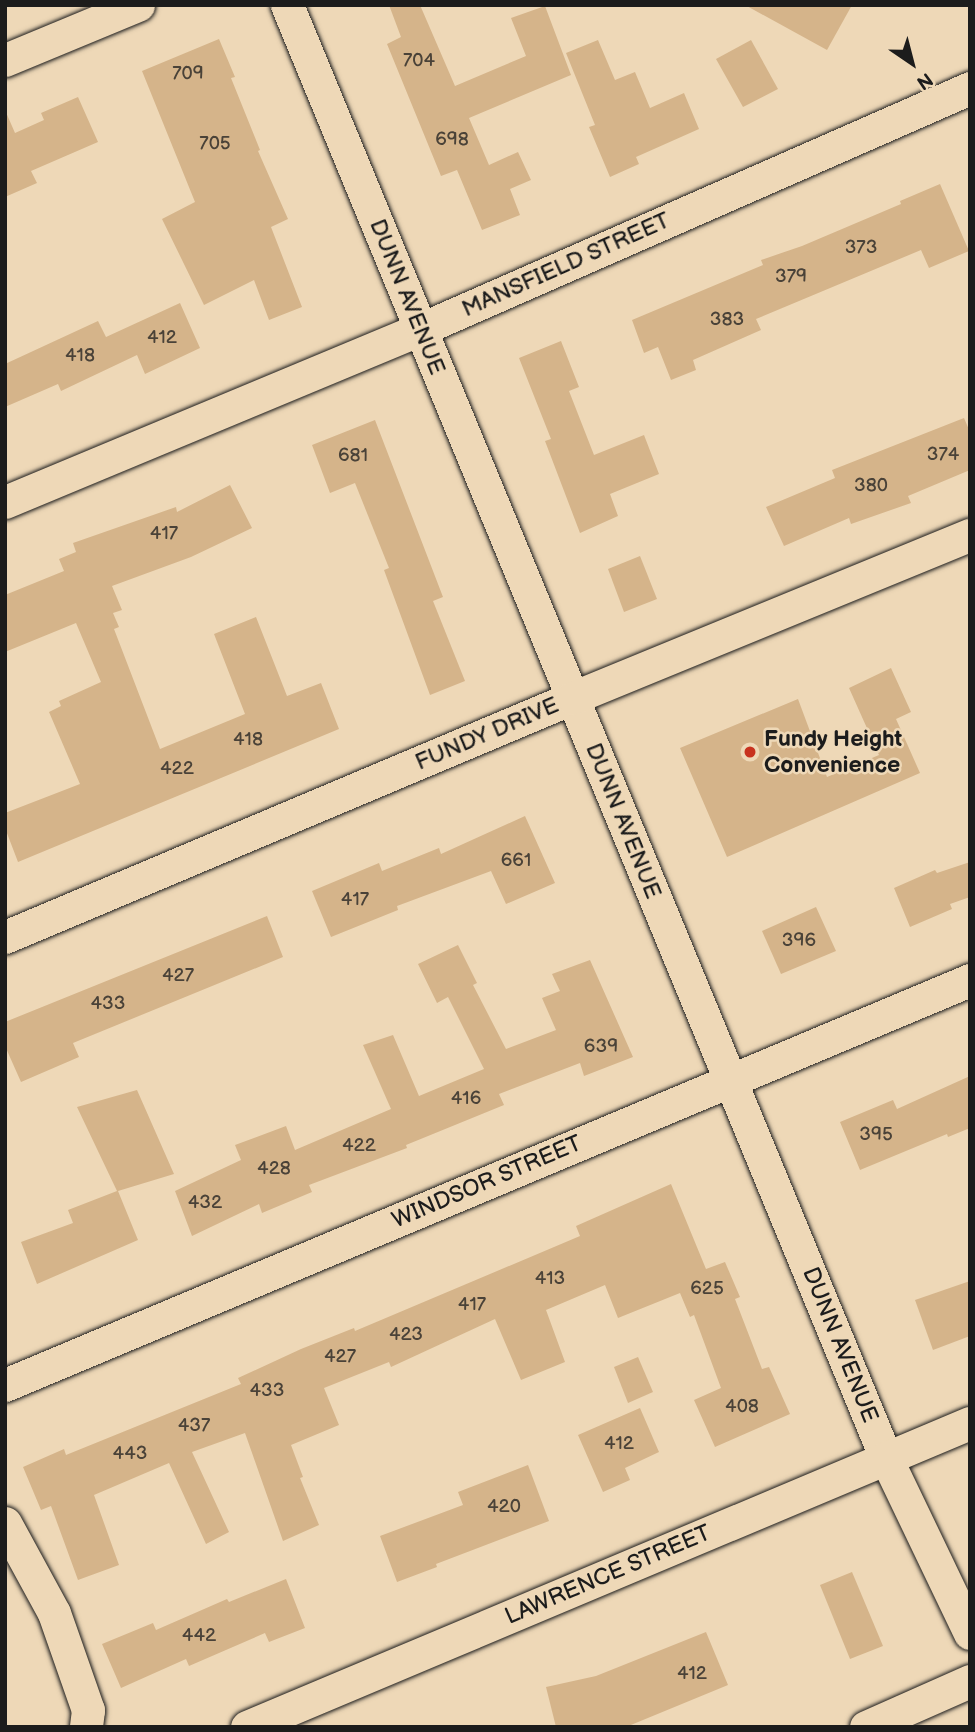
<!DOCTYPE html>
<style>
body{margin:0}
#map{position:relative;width:975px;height:1732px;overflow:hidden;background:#eed8b7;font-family:"Balsamiq Sans",sans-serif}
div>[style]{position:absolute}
.building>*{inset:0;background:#d5b48a}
.roads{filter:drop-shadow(0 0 2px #1c1c1c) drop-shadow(0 0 2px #1c1c1c)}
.street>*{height:33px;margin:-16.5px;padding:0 16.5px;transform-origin:16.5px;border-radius:16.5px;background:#eed8b7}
.dots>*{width:19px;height:19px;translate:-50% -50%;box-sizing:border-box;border:4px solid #eed8b7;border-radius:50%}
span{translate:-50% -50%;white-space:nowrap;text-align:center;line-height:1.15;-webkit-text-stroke:5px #eed8b7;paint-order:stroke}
.number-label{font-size:19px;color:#4a4238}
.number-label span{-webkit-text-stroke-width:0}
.street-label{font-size:23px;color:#1c1c1c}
.poi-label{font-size:23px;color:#1c1c1c;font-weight:700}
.left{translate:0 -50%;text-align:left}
.frame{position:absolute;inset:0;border:7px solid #1c1c1c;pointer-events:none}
.north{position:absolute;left:877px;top:28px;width:70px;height:70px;-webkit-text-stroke:5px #eed8b7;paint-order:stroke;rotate:145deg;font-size:19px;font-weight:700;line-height:28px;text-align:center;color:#1c1c1c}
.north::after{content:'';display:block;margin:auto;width:24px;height:32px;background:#1c1c1c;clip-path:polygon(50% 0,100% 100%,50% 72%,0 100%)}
</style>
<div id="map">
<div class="building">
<i style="clip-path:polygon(389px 5px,420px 5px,455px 86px,526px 56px,511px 18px,545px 6px,571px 75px,469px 118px,489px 165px,518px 152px,531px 180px,510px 189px,520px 215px,482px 230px,457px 170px,441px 176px,387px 44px,401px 37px)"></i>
<i style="clip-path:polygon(745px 5px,852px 5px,827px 50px)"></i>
<i style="clip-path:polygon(219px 39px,235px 77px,231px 78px,260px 150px,258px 151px,288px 219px,271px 227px,302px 307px,269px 320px,254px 280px,204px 305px,162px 219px,195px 202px,142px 71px)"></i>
<i style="clip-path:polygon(598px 40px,615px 80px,635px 72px,650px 108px,684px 93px,699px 129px,636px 157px,639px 164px,610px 177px,589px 127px,595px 125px,566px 53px)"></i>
<i style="clip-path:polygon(751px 40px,778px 89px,743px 107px,716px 59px)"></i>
<i style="clip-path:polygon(78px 97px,98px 142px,31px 171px,37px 183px,5px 197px,5px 110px,15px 133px,44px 120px,41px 113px)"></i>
<i style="clip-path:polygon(940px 184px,969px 251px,929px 268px,921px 250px,756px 319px,761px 330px,693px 360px,696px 370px,671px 380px,658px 347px,644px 353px,632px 320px,763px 265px,761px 260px,802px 246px,901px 204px,900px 201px)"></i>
<i style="clip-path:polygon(180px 303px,200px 348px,145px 374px,137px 355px,61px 391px,58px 384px,5px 407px,5px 364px,98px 321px,106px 337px)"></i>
<i style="clip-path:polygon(561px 341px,579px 387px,569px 391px,594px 455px,644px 435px,659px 474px,610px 494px,618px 516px,580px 533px,545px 441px,551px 439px,519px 358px)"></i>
<i style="clip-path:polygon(964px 418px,970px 432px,970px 470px,908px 496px,911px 503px,851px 524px,849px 518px,784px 546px,766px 507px,835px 478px,832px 470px)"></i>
<i style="clip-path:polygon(375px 420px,443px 597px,433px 601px,465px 681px,430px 695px,384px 570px,389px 568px,355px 483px,330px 493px,312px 445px)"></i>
<i style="clip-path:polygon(230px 485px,252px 528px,191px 557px,112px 586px,122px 610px,113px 613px,119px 627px,114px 629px,160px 749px,245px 714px,214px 634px,256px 617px,287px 696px,321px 683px,339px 729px,18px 862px,5px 828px,5px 813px,80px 784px,49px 712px,61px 706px,59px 701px,101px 682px,76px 623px,5px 652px,5px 595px,64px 571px,59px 559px,76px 552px,73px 543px,176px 507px,177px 512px)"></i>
<i style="clip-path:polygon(640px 556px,657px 599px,624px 612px,608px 569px)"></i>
<i style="clip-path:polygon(891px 668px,911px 712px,896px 719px,920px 773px,727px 857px,680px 748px,798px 699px,827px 777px,879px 755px,849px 688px)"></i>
<i style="clip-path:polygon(525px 816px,555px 883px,506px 904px,491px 871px,397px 906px,398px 910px,331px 937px,312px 891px,379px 863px,382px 871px,439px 848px,441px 854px)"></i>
<i style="clip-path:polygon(970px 862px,970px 897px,950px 904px,952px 909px,910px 927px,894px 888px,935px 870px,937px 873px)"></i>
<i style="clip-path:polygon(816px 907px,836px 951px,781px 974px,762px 931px)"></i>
<i style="clip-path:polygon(267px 916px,283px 957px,73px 1043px,79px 1057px,21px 1082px,5px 1046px,5px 1022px)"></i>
<i style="clip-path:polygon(458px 945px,477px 983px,473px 985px,506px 1049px,556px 1030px,542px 998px,560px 991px,552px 974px,590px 960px,633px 1057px,584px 1076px,580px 1063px,499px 1094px,504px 1105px,406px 1145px,407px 1148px,309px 1185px,312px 1192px,262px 1213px,259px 1204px,192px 1236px,175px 1191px,241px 1160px,235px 1145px,286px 1126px,295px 1150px,391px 1109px,363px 1045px,393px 1035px,419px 1096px,484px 1069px,448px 997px,437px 1003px,418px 964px)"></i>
<i style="clip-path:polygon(970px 1076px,970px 1128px,948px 1137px,947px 1134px,860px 1170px,840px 1122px,893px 1100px,897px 1109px)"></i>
<i style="clip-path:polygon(137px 1090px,174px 1174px,118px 1191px,138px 1240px,37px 1284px,21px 1242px,73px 1223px,68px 1210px,117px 1191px,77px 1107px)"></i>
<i style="clip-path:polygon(671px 1184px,706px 1269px,725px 1262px,740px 1297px,735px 1299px,762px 1369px,769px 1367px,790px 1414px,715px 1447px,694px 1400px,721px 1388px,694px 1315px,690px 1317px,680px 1293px,618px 1318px,605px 1285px,546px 1310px,565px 1362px,521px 1380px,495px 1319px,391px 1367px,389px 1362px,324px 1388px,339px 1425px,291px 1445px,303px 1477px,300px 1478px,319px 1525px,283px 1541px,245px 1433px,192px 1452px,229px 1532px,206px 1544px,169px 1463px,94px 1495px,119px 1565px,78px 1580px,51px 1506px,41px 1510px,23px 1467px,64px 1449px,66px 1455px,241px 1384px,238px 1378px,301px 1349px,354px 1328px,355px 1331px,580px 1236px,576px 1226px)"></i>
<i style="clip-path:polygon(970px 1281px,970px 1336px,933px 1350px,915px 1300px)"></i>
<i style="clip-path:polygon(638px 1357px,653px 1392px,628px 1403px,614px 1367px)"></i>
<i style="clip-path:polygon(640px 1408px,659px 1452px,625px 1468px,630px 1480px,603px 1492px,578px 1435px)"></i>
<i style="clip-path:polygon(528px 1465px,549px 1521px,436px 1564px,437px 1567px,397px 1582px,380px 1536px,463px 1505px,458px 1492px)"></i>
<i style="clip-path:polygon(852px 1572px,883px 1646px,850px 1659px,820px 1585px)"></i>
<i style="clip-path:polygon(286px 1579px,305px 1628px,269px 1642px,265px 1633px,189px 1666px,186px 1659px,121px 1688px,102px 1644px,153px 1623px,156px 1630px,227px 1599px,229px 1602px)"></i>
<i style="clip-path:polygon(706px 1632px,728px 1685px,626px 1727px,556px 1727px,546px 1687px,596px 1676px)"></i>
</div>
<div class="roads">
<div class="street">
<i style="left:287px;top:5px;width:1572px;rotate:67.6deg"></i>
<i style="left:886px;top:1458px;width:194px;rotate:64.4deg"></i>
<i style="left:5px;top:60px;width:144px;rotate:-22.5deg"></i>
<i style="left:5px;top:502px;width:451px;rotate:-22.6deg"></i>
<i style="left:421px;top:329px;width:600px;rotate:-23.7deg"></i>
<i style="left:5px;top:937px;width:615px;rotate:-22.86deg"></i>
<i style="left:572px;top:698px;width:430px;rotate:-22.3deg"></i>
<i style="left:5px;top:1385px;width:1047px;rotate:-22.77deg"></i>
<i style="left:5px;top:1523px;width:102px;rotate:61.4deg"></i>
<i style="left:54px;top:1613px;width:103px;rotate:70.7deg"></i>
<i style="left:88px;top:1710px;width:17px;rotate:97deg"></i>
<i style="left:247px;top:1727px;width:784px;rotate:-22.81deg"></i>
<i style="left:866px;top:1727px;width:114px;rotate:-23.9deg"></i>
</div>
</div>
<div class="dots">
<i style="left:750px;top:752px;background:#c8321e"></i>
</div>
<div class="number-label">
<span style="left:419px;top:61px">704</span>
<span style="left:188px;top:74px">709</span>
<span style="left:452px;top:140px">698</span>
<span style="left:215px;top:144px">705</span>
<span style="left:861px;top:248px">373</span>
<span style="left:791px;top:277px">379</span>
<span style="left:727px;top:320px">383</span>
<span style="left:162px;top:338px">412</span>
<span style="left:80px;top:356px">418</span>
<span style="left:943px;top:455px">374</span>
<span style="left:353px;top:456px">681</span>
<span style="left:871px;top:486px">380</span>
<span style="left:164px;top:534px">417</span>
<span style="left:248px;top:740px">418</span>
<span style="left:177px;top:769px">422</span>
<span style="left:516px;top:861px">661</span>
<span style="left:355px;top:900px">417</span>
<span style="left:799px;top:941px">396</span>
<span style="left:178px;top:976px">427</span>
<span style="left:108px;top:1004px">433</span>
<span style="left:601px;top:1047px">639</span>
<span style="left:466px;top:1099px">416</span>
<span style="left:876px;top:1135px">395</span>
<span style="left:359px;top:1146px">422</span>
<span style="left:274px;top:1169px">428</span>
<span style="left:205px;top:1203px">432</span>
<span style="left:550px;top:1279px">413</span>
<span style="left:707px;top:1289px">625</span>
<span style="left:472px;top:1305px">417</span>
<span style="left:406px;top:1335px">423</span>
<span style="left:340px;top:1357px">427</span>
<span style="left:267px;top:1391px">433</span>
<span style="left:742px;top:1407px">408</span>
<span style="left:194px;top:1426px">437</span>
<span style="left:619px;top:1444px">412</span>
<span style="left:130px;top:1454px">443</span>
<span style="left:504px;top:1507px">420</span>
<span style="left:199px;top:1636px">442</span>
<span style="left:692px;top:1674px">412</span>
</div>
<div class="street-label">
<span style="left:566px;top:265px;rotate:-24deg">MANSFIELD STREET</span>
<span style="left:407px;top:297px;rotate:68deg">DUNN AVENUE</span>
<span style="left:487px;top:734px;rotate:-23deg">FUNDY DRIVE</span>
<span style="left:623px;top:821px;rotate:68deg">DUNN AVENUE</span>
<span style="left:487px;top:1182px;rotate:-23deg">WINDSOR STREET</span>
<span style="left:840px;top:1345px;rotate:68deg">DUNN AVENUE</span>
<span style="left:608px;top:1575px;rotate:-23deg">LAWRENCE STREET</span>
</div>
<div class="poi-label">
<span class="left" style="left:764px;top:752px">Fundy Height<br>Convenience</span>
</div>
<div class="frame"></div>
<div class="north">N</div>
</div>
